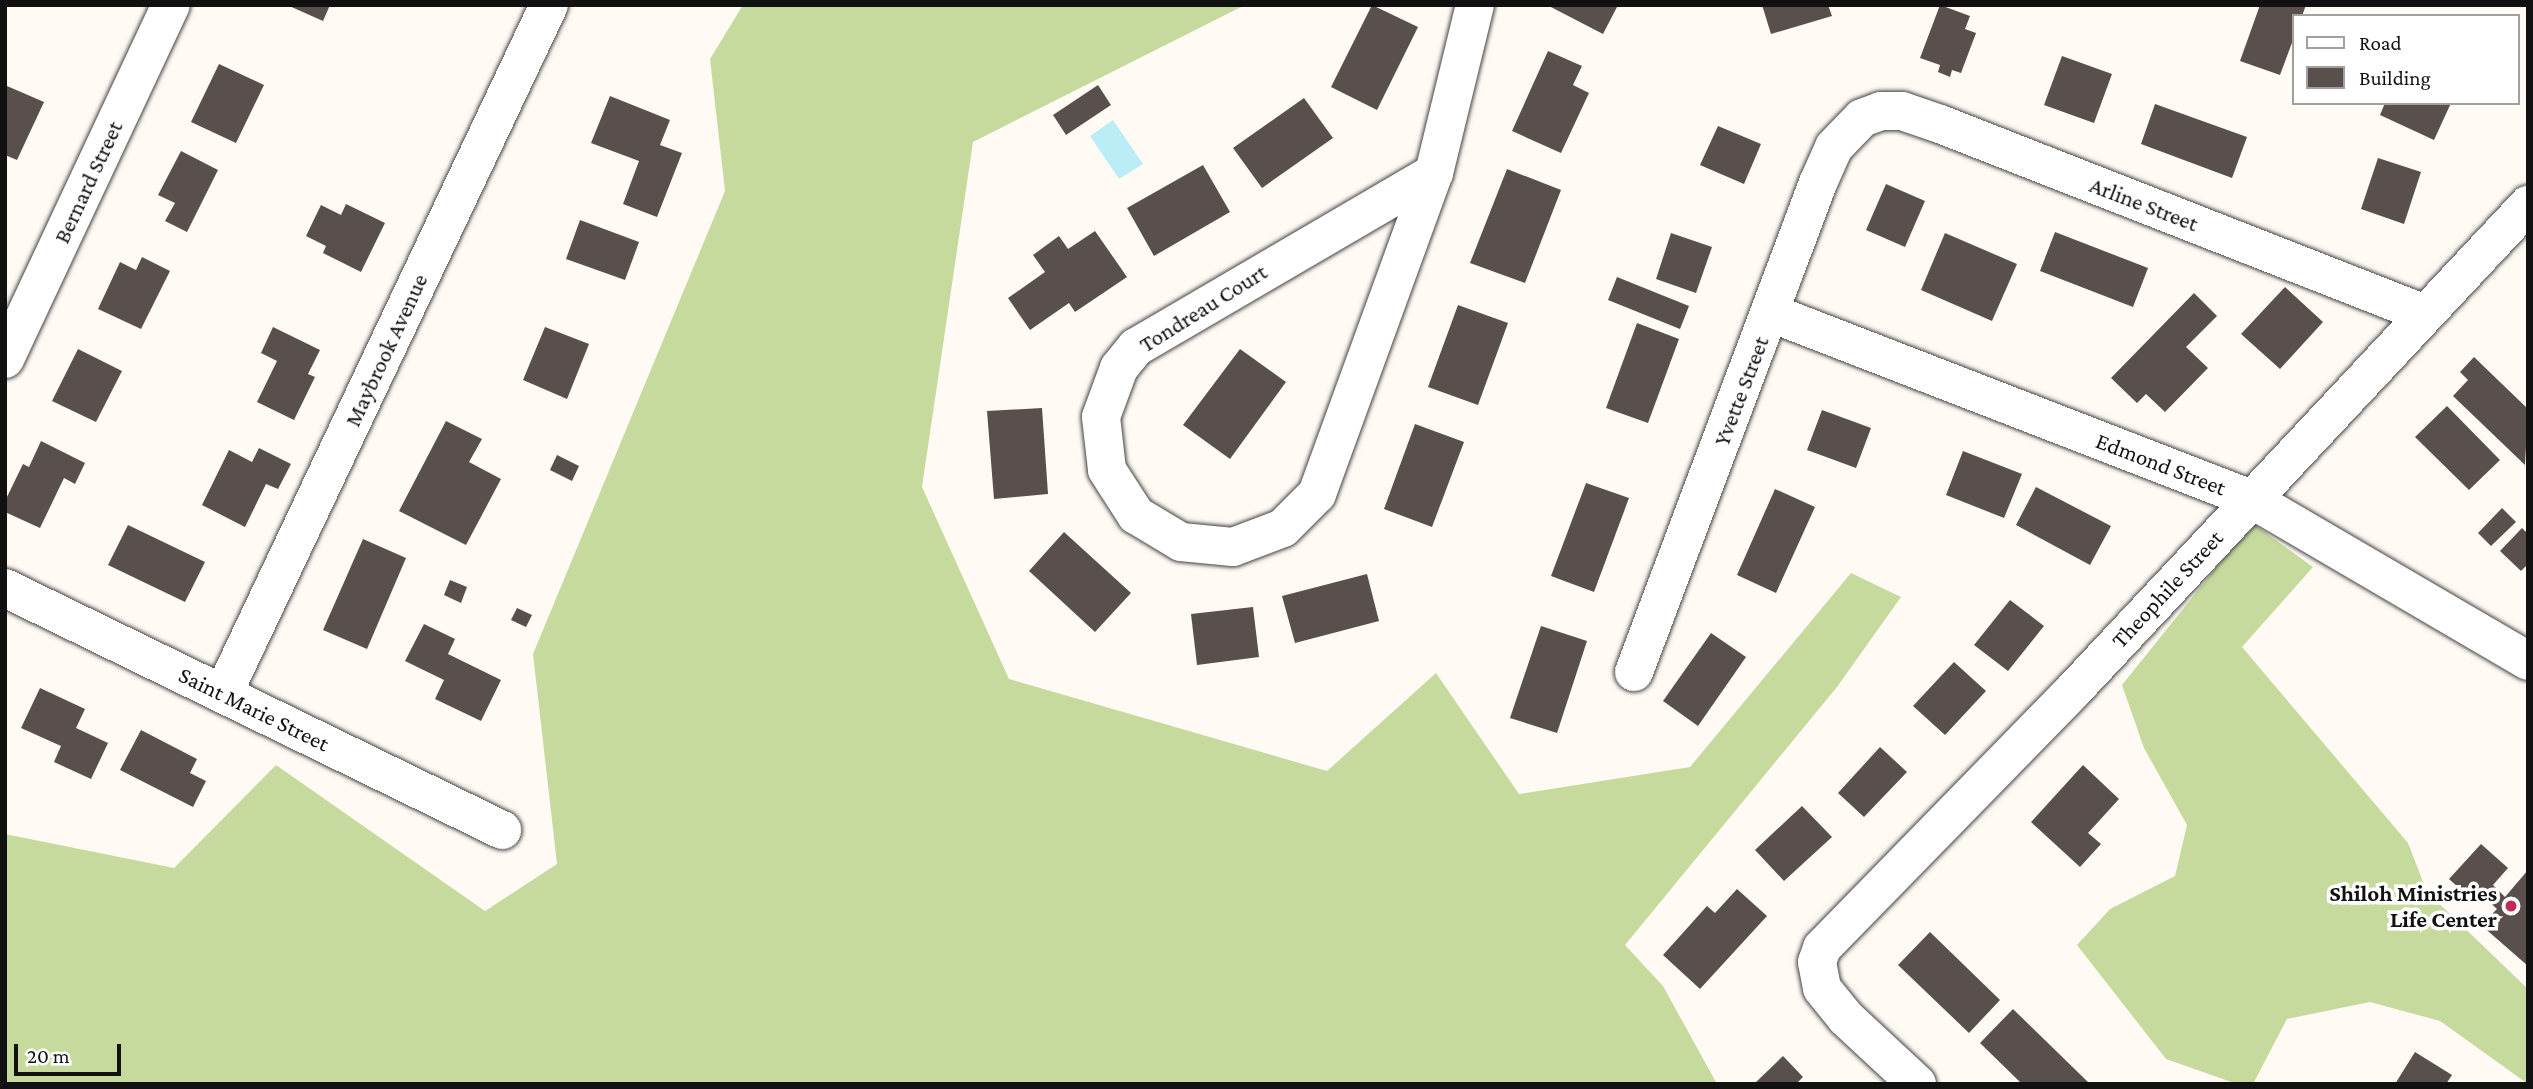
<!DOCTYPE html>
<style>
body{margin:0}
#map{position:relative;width:2533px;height:1089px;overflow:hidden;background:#fffaf4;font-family:"Crimson Pro",serif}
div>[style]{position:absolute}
.forest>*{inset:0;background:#c7da9d}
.water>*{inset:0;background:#baedf5}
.building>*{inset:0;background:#594f4d}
.roads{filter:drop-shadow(0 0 2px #444) drop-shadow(0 0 2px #444)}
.minor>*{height:38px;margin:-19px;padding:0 19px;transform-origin:19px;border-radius:19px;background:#fff}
.dots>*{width:19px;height:19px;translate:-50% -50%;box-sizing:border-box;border:4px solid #fff;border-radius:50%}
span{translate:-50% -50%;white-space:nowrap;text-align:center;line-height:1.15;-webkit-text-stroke:7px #fff;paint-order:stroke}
.street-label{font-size:23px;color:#111}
.poi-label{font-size:23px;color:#111;font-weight:700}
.right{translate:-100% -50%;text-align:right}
.frame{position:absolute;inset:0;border:7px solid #111;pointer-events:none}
.legend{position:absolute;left:2292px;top:14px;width:228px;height:91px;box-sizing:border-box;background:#fff;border:2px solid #a0a0a0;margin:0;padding:9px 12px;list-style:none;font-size:21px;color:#111}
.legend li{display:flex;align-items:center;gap:14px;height:35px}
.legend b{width:35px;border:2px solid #a0a0a0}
.scale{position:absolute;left:14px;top:1044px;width:107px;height:32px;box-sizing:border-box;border:4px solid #111;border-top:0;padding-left:9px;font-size:21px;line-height:24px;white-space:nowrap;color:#111;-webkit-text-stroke:5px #fff;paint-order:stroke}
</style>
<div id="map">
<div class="forest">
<i style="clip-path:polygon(743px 5px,1245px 5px,973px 142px,922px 487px,1009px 679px,1327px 771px,1436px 673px,1519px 794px,1690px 767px,1851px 573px,1901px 597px,1837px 687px,1625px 945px,1663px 986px,1717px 1084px,5px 1084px,5px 834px,174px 868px,276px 765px,485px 911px,557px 864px,533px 654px,725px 191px,710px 59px)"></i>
<i style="clip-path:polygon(2252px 523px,2313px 567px,2242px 647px,2408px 843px,2427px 892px,2528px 989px,2528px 1084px,2440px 1021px,2370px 1002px,2287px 1019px,2253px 1084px,2237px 1084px,2166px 1059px,2077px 945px,2110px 909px,2175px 876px,2187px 825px,2144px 748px,2122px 685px)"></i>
</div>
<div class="water">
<i style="clip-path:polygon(1113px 120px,1143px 164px,1119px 179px,1090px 136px)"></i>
</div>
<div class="building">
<i style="clip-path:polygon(287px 5px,330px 5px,323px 21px)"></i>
<i style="clip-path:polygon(1372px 5px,1418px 27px,1377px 110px,1331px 87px)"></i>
<i style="clip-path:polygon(1547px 5px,1613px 5px,1617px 7px,1603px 34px)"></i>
<i style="clip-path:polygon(1762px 5px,1828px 5px,1832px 16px,1771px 34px)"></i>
<i style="clip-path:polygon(1940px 5px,1970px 16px,1965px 29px,1976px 33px,1961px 73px,1952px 70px,1950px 77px,1938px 72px,1940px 65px,1920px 58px)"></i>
<i style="clip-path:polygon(2260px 5px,2306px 5px,2302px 16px,2293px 16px,2293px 40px,2280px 75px,2240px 61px)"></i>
<i style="clip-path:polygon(1548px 51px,1582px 66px,1573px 85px,1589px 93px,1561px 153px,1512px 131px)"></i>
<i style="clip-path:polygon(2062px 56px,2112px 74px,2094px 123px,2044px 105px)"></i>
<i style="clip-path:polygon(219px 64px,264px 85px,236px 143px,191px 122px)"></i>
<i style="clip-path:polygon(1098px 85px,1111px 105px,1066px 135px,1053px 115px)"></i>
<i style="clip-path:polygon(7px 86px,44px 102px,17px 160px,5px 155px)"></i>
<i style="clip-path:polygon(610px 96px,670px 120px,660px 145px,682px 153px,657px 217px,623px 204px,639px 161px,591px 143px)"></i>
<i style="clip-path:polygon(1304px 98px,1333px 138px,1262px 188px,1233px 148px)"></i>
<i style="clip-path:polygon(2385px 103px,2451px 103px,2434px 140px,2380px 115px)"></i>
<i style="clip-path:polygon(2155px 104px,2247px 137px,2232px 178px,2141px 144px)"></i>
<i style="clip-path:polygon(1718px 126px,1761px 144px,1744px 184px,1700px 165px)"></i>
<i style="clip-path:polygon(181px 151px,218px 170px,187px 232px,165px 221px,175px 203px,158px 195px)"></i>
<i style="clip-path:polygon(2378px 158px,2421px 172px,2404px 224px,2361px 209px)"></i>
<i style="clip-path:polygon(1203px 165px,1230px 212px,1154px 256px,1127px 208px)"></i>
<i style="clip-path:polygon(1507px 169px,1561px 190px,1525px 283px,1470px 263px)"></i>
<i style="clip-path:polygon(1886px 184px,1925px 201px,1905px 247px,1866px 230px)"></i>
<i style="clip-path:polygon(346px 204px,385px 223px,361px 272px,323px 253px,326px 246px,306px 236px,321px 205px,341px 215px)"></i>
<i style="clip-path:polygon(580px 220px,639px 242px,625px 280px,566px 259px)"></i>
<i style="clip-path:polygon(1095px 231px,1127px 277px,1075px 312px,1069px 303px,1030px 330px,1008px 298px,1045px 272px,1033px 255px,1059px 236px,1068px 249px)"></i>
<i style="clip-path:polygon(2055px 232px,2148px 268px,2133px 307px,2040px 271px)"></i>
<i style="clip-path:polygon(1671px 233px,1712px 247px,1696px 293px,1656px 279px)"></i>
<i style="clip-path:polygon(1945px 233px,2017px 264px,1992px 321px,1921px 290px)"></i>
<i style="clip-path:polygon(142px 257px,170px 271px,141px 329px,98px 309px,120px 262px,136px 270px)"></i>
<i style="clip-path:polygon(1617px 277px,1689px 306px,1680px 329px,1608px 300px)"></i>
<i style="clip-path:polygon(2285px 287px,2323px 322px,2280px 369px,2241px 334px)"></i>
<i style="clip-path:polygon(2194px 293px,2217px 316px,2186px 347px,2208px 368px,2165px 412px,2146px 394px,2137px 403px,2111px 378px)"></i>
<i style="clip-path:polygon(1458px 305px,1508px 323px,1478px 405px,1428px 387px)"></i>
<i style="clip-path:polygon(1637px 323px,1679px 339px,1648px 423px,1606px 408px)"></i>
<i style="clip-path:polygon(273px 327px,320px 350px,308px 374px,315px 377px,294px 420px,257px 402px,277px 361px,261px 353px)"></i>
<i style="clip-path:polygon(545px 327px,589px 344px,567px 399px,523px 380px)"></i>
<i style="clip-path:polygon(78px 349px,122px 371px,96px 422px,52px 401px)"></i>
<i style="clip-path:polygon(1240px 349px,1286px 382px,1230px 459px,1183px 425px)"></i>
<i style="clip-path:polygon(2474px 357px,2528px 409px,2525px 465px,2453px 396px,2468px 380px,2460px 372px)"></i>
<i style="clip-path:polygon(2447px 406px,2500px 460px,2469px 490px,2415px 437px)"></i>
<i style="clip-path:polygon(1042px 408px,1048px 494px,994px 499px,987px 411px)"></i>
<i style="clip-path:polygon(1822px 410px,1871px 428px,1856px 468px,1807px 450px)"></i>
<i style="clip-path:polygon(446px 421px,482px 439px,469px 462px,501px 479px,466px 545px,399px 511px)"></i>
<i style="clip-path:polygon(1415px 424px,1464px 442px,1432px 527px,1384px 509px)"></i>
<i style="clip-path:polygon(41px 441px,85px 463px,75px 484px,64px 478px,40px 528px,5px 512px,5px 501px,23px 464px,29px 467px)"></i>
<i style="clip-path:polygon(259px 448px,291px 464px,278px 489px,266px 484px,245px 527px,202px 505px,229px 450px,252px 462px)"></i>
<i style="clip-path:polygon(1963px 451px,2022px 474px,2004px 518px,1946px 495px)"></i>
<i style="clip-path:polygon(557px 455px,579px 466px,572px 481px,550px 470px)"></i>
<i style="clip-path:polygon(1586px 483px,1629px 498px,1594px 592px,1551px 576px)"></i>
<i style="clip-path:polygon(2036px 487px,2111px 526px,2090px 565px,2016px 525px)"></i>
<i style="clip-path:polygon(1775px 489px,1815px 507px,1776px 593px,1737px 575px)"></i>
<i style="clip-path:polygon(2502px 508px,2516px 522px,2491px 546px,2478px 533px)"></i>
<i style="clip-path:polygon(128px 525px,205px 562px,185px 602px,108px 565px)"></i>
<i style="clip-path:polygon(2522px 528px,2528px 534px,2528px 564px,2521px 571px,2500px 551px)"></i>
<i style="clip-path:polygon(1064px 532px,1131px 593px,1095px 632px,1029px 571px)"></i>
<i style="clip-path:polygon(363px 539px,406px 558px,367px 649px,323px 630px)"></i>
<i style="clip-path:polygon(1367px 574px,1379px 621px,1295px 643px,1282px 596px)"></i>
<i style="clip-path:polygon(450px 580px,467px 587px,461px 603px,444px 595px)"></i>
<i style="clip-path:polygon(2010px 600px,2044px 626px,2008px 671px,1974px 645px)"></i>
<i style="clip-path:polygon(1253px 607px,1259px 657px,1197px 665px,1191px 614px)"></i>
<i style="clip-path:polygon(517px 608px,532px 615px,526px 627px,511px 620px)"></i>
<i style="clip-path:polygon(424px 624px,455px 639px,448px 654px,501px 680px,481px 721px,435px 699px,444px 680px,405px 661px)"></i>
<i style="clip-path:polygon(1541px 626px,1587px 641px,1557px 733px,1510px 718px)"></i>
<i style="clip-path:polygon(1711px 633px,1746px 657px,1698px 726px,1663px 701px)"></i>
<i style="clip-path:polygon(1954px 662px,1986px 691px,1945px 735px,1913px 706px)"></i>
<i style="clip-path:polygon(40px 688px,85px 709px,76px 728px,108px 743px,91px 779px,54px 762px,61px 746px,21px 728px)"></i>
<i style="clip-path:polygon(141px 730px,197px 759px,190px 773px,206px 781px,193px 807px,120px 770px)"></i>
<i style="clip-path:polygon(1880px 747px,1907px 772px,1864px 817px,1838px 793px)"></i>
<i style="clip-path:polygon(2083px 765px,2119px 799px,2088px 833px,2101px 844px,2080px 867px,2031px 822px)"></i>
<i style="clip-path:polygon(1802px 806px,1832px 837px,1784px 881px,1755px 850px)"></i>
<i style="clip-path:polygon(2481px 844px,2508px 868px,2493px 885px,2505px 897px,2528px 870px,2528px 966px,2481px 925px,2497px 909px,2483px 896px,2477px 904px,2449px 879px)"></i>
<i style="clip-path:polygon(1737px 889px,1767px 916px,1700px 989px,1663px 955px,1707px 906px,1715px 913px)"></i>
<i style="clip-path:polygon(1930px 932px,2000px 1000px,1969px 1033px,1898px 965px)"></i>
<i style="clip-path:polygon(2013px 1009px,2090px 1084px,2022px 1084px,1980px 1043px)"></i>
<i style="clip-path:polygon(2415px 1052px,2452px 1075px,2446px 1084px,2395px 1084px)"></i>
<i style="clip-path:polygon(1783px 1056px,1803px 1077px,1796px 1084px,1754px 1084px)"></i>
</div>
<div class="roads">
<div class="minor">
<i style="left:1434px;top:173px;width:345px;rotate:149.7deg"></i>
<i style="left:1136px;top:347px;width:27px;rotate:129deg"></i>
<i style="left:1119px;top:368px;width:52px;rotate:110.2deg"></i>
<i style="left:1101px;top:417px;width:53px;rotate:83.5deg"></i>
<i style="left:1107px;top:470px;width:54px;rotate:57.2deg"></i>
<i style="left:1136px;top:515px;width:52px;rotate:31deg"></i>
<i style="left:1181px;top:542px;width:52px;rotate:5.5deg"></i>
<i style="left:1233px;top:547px;width:53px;rotate:-20.8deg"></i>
<i style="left:1283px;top:528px;width:48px;rotate:-45deg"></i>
<i style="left:1317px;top:494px;width:342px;rotate:-70deg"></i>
<i style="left:1434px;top:173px;width:173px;rotate:-76.3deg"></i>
<i style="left:1771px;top:313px;width:515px;rotate:21.18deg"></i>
<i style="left:2251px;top:499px;width:321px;rotate:30.3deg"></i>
<i style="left:5px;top:359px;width:391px;rotate:-64.9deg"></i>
<i style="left:5px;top:588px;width:553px;rotate:25.96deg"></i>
<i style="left:1634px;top:672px;width:522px;rotate:-69.38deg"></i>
<i style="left:1818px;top:183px;width:39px;rotate:-66deg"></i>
<i style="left:1834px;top:147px;width:40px;rotate:-46deg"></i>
<i style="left:1862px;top:118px;width:20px;rotate:-20deg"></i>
<i style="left:1881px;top:111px;width:21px"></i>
<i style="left:1902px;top:111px;width:40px;rotate:18.9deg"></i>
<i style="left:1940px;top:124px;width:521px;rotate:21.39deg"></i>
<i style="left:223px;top:694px;width:762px;rotate:-64.68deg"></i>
<i style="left:1917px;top:1084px;width:97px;rotate:-137.1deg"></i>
<i style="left:1846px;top:1018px;width:38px;rotate:-129deg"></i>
<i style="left:1822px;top:988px;width:26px;rotate:-101deg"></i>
<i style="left:1817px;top:962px;width:15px;rotate:-70deg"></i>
<i style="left:1822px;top:948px;width:356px;rotate:-45.7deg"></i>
<i style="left:2071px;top:693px;width:669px;rotate:-46.88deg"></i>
</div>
</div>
<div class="dots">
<i style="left:2511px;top:906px;background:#be2b56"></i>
</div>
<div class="street-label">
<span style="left:88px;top:182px;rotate:-65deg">Bernard Street</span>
<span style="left:2144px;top:204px;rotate:21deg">Arline Street</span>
<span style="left:1203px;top:308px;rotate:-32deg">Tondreau Court</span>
<span style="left:386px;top:350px;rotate:-65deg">Maybrook Avenue</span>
<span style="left:1741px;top:391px;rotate:-69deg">Yvette Street</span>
<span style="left:2161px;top:464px;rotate:21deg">Edmond Street</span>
<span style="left:2167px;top:589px;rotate:-47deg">Theophile Street</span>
<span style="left:254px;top:709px;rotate:26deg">Saint Marie Street</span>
</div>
<div class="poi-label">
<span class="right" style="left:2497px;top:906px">Shiloh Ministries<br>Life Center</span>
</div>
<div class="frame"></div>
<ul class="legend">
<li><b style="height:9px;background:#fff"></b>Road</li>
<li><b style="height:19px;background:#594f4d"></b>Building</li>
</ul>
<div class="scale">20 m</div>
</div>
